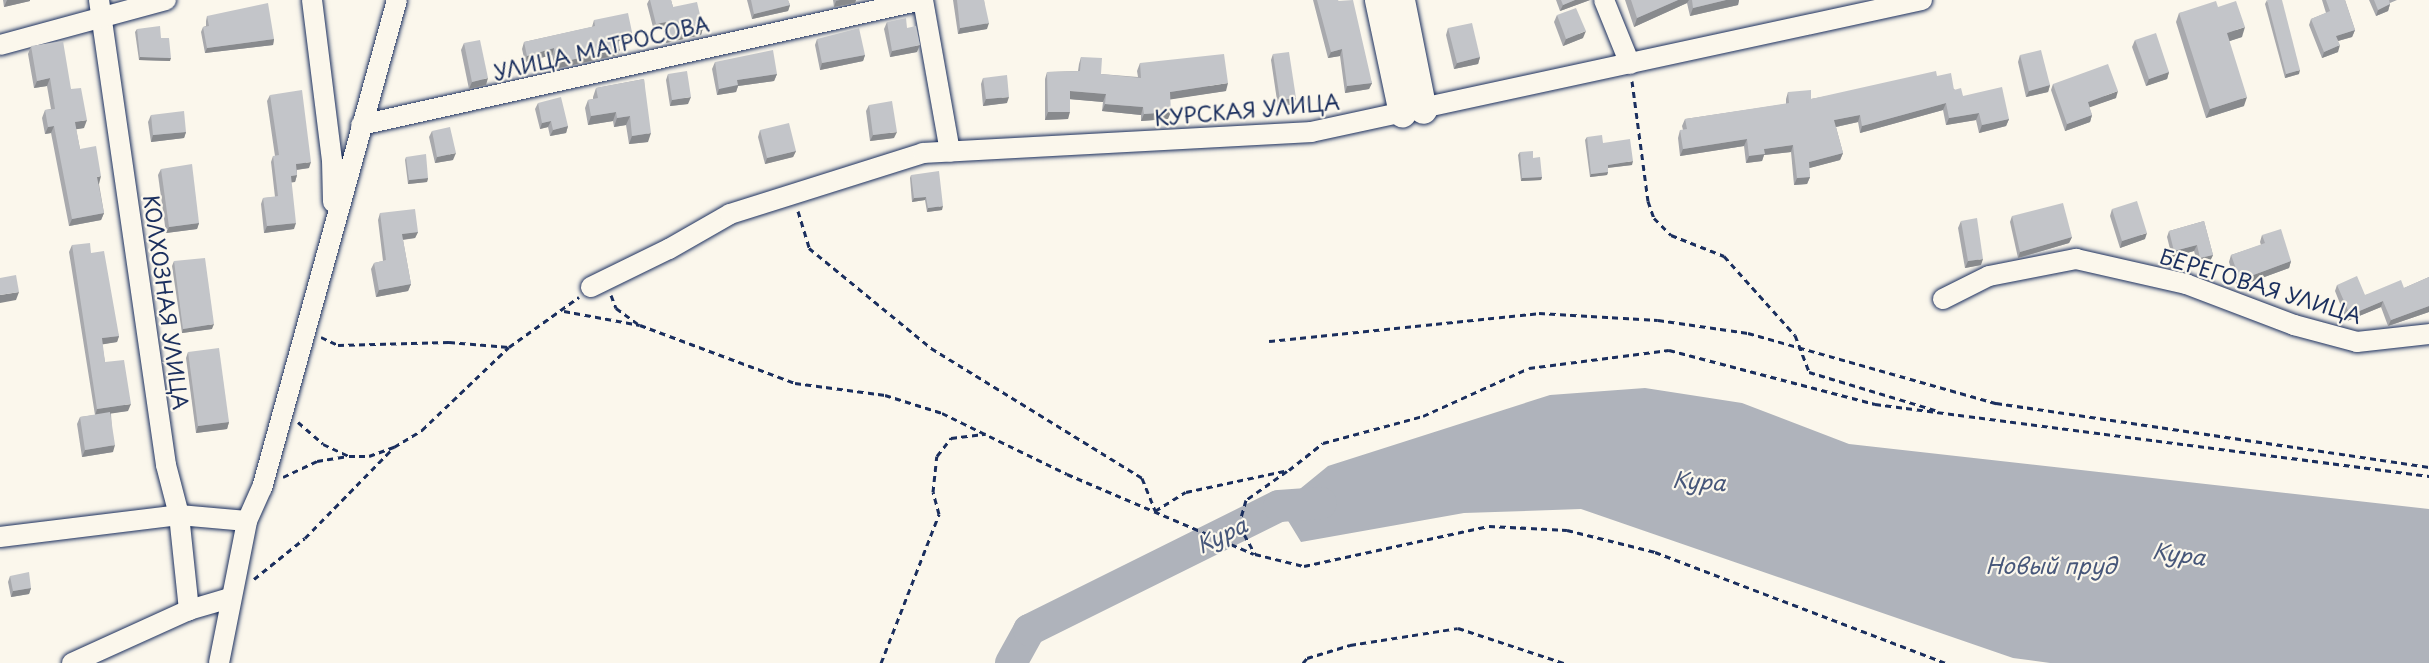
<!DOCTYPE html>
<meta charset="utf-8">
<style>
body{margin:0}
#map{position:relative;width:2429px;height:663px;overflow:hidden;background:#fbf7ec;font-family:"Playpen Sans",sans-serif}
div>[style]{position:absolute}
.water>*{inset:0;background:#afb3bb}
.river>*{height:32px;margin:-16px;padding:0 16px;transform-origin:16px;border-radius:16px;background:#afb3bb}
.path>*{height:3px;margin-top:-1.5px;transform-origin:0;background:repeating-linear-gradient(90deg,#1b2f5e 0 6px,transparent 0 10.5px)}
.roads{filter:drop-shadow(0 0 2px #1b2f5e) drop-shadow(0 0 2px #1b2f5e)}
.street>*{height:20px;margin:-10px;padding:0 10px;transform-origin:10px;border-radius:10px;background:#fbf7ec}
.secondary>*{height:27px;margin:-13.5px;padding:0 13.5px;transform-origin:13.5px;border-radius:13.5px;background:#fbf7ec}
.wall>*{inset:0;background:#a8a9ad}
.shaded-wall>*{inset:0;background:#888a8d}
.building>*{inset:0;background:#c3c5c9}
span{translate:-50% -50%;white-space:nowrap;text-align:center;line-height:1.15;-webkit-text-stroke:4.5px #fbf7ec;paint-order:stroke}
.street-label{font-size:21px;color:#1b2f5e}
.water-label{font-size:22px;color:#47577a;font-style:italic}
</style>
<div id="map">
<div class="water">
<i style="clip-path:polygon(1645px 388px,1742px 403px,1849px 444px,2429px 509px,2429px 663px,2050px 663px,2013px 658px,1581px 509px,1464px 513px,1301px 542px,1279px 506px,1328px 466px,1550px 395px)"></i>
</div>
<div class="river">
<i style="left:1011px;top:663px;width:38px;rotate:-61deg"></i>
<i style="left:1029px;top:630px;width:279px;rotate:-26.4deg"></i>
<i style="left:1279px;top:506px;width:42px;rotate:-4.1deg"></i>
</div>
<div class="path">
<i style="left:1632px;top:81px;width:121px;rotate:82.4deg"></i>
<i style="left:1648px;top:201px;width:18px;rotate:71deg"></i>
<i style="left:1654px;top:218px;width:24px;rotate:45deg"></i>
<i style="left:1671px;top:235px;width:57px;rotate:21.6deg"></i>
<i style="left:1724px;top:256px;width:106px;rotate:48.1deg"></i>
<i style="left:1795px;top:335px;width:40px;rotate:69deg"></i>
<i style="left:1809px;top:372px;width:132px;rotate:16.8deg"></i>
<i style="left:798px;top:211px;width:39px;rotate:73deg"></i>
<i style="left:809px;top:248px;width:158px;rotate:39.3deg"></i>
<i style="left:931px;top:348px;width:248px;rotate:31.6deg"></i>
<i style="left:1142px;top:478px;width:35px;rotate:68deg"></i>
<i style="left:1155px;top:511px;width:36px;rotate:-32deg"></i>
<i style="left:1186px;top:492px;width:105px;rotate:-12.1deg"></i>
<i style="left:1289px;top:470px;width:43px;rotate:-38.5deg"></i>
<i style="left:1323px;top:443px;width:104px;rotate:-15.1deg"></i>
<i style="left:1423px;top:416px;width:116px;rotate:-24.4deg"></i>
<i style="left:1529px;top:368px;width:141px;rotate:-7.3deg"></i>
<i style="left:1669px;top:350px;width:213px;rotate:14.7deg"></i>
<i style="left:1875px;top:404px;width:559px;rotate:7.4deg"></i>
<i style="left:611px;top:295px;width:14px;rotate:69deg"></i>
<i style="left:616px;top:308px;width:27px;rotate:36deg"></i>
<i style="left:564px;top:311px;width:77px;rotate:10.4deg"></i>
<i style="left:640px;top:325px;width:165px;rotate:20.5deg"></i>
<i style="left:795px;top:383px;width:91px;rotate:7.6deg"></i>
<i style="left:885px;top:395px;width:60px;rotate:17.5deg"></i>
<i style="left:942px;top:413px;width:139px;rotate:26deg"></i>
<i style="left:1067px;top:474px;width:203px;rotate:23.2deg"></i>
<i style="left:321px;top:337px;width:19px;rotate:25deg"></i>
<i style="left:338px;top:345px;width:111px;rotate:-1.5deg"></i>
<i style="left:449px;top:342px;width:60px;rotate:4.8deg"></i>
<i style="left:1269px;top:341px;width:271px;rotate:-5.9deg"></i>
<i style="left:1539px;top:313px;width:119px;rotate:3.4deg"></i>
<i style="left:1658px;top:320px;width:91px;rotate:8.2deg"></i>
<i style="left:1748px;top:333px;width:258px;rotate:15.8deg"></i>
<i style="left:1996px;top:403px;width:438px;rotate:8.4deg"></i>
<i style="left:298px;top:422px;width:33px;rotate:41deg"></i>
<i style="left:323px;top:444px;width:29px;rotate:25deg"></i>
<i style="left:349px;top:456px;width:20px"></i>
<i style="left:369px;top:456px;width:27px;rotate:-20deg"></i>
<i style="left:394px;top:447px;width:33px;rotate:-31deg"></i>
<i style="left:422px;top:430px;width:120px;rotate:-43.7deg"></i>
<i style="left:509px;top:347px;width:86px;rotate:-35.5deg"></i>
<i style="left:1287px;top:471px;width:50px;rotate:144.7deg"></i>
<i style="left:1246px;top:500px;width:26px;rotate:106deg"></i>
<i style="left:1239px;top:525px;width:33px;rotate:61deg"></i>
<i style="left:1255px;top:554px;width:50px;rotate:13.8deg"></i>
<i style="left:1304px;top:566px;width:189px;rotate:-12.2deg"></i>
<i style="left:1489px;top:526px;width:78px;rotate:2.9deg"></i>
<i style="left:1567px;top:530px;width:91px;rotate:14deg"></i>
<i style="left:1655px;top:552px;width:311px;rotate:20.9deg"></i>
<i style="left:283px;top:477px;width:38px;rotate:-25deg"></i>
<i style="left:317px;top:461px;width:30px;rotate:-9deg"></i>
<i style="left:254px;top:579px;width:65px;rotate:-38.8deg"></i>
<i style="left:305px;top:538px;width:126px;rotate:-45.6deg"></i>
<i style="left:881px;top:663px;width:160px;rotate:-68.7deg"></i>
<i style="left:939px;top:514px;width:23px;rotate:-105deg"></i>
<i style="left:933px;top:492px;width:36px;rotate:-84deg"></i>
<i style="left:937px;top:456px;width:23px;rotate:-52deg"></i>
<i style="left:951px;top:438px;width:35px;rotate:-7deg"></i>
<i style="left:1303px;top:663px;width:6px;rotate:-51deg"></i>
<i style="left:1307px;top:658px;width:45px;rotate:-16.8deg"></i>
<i style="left:1350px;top:645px;width:109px;rotate:-8.9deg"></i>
<i style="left:1458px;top:628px;width:112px;rotate:18.3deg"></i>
</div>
<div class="roads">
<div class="street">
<i style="left:99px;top:0;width:470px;rotate:81.8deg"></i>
<i style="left:166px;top:465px;width:52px;rotate:75.4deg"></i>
<i style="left:179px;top:515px;width:96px;rotate:84deg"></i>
<i style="left:312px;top:0;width:161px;rotate:82.9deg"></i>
<i style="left:332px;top:160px;width:42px;rotate:88.6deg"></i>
<i style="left:923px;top:0;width:154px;rotate:79.9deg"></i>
<i style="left:1604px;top:0;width:69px;rotate:67.9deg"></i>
<i style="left:0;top:45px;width:172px;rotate:-15.2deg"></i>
<i style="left:361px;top:125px;width:575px;rotate:-12.56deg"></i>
<i style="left:591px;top:287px;width:87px;rotate:-26deg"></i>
<i style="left:669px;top:249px;width:70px;rotate:-29.8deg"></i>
<i style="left:730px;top:214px;width:202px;rotate:-17.5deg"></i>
<i style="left:923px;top:153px;width:389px;rotate:-3.1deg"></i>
<i style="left:1311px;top:132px;width:625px;rotate:-12.19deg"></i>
<i style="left:1943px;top:299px;width:51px;rotate:-26.6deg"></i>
<i style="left:1989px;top:276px;width:89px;rotate:-11.1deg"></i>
<i style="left:2076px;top:259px;width:113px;rotate:12.8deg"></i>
<i style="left:2186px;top:284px;width:116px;rotate:20.8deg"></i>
<i style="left:2294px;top:325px;width:65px;rotate:15.1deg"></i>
<i style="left:2357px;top:342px;width:72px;rotate:-6.3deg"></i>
<i style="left:0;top:537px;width:180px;rotate:-7deg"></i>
<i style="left:179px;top:515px;width:68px;rotate:5deg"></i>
<i style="left:72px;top:663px;width:128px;rotate:-24.4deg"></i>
<i style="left:189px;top:610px;width:43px;rotate:-16.3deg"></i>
<i style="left:219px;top:663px;width:145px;rotate:-78.8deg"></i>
<i style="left:247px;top:521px;width:36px;rotate:-66deg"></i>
<i style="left:262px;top:488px;width:506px;rotate:-74.54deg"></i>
</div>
<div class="secondary">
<i style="left:1378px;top:0;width:116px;rotate:78deg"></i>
<i style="left:1401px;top:0;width:112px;rotate:78.7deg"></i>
</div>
</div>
<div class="wall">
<i style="clip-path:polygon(3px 0,30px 0,30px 1px,4px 7px)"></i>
<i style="clip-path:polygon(649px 0,671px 0,673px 7px,703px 28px,701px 35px,666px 43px,663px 29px,654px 31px,647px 4px)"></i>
<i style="clip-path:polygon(747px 0,788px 0,790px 5px,788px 11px,752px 19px)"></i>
<i style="clip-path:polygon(833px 0,856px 0,855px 3px,834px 7px)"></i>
<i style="clip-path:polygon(953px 0,984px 0,987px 29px,958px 34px)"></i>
<i style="clip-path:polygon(1313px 0,1338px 0,1372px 83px,1369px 89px,1345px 93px,1340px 56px,1328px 58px)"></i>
<i style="clip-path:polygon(1556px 0,1590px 0,1560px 11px)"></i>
<i style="clip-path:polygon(1625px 0,1739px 0,1738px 5px,1690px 16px,1687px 3px,1634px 27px)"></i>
<i style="clip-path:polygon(2267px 0,2299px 74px,2285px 78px,2265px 4px)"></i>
<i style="clip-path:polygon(2322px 0,2345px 0,2355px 30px,2352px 37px,2338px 41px,2338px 52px,2322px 58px,2309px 25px,2311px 19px,2326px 13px)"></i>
<i style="clip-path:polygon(2369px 0,2397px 0,2390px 3px,2390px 4px,2388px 11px,2376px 16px)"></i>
<i style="clip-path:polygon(2218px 7px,2242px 37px,2229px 41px,2244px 106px,2206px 118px,2176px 22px,2179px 13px)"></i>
<i style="clip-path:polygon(1557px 15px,1583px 38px,1563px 46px,1554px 22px)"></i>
<i style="clip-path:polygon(207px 16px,274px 39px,273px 45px,205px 53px,201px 32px,203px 27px,206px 26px,206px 21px)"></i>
<i style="clip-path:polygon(594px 20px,629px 38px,619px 41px,618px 55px,555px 69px,552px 55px,525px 62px,522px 49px,524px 42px,592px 27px)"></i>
<i style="clip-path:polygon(887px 22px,907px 28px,917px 52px,890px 57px,884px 29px)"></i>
<i style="clip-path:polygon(1448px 28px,1480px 57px,1478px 64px,1454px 69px,1446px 35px)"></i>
<i style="clip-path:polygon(137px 29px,161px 38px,170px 61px,139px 60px,135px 32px)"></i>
<i style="clip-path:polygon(817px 39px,865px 55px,863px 61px,820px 70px,815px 45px)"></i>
<i style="clip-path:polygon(2135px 40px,2169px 72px,2167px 79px,2146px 86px,2132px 47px)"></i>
<i style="clip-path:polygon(464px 43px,486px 85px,469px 89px,461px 50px)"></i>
<i style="clip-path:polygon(31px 46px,71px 89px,84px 128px,76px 129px,80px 149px,99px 184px,104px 213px,101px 220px,69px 226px,51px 133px,45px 134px,42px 118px,45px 110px,51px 109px,47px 86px,34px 88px,28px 54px)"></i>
<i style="clip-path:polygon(1273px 54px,1296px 98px,1294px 104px,1278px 107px,1271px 60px)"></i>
<i style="clip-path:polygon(2020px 55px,2050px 85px,2048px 92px,2026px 97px,2018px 62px)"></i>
<i style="clip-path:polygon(1081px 57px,1101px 74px,1138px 77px,1137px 71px,1140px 63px,1226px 91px,1170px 99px,1168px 119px,1141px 121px,1141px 115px,1102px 111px,1103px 102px,1070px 99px,1068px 119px,1045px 120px,1045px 79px,1047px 72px,1078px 71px,1079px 64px)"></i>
<i style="clip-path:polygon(715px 62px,777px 74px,774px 81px,738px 86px,736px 92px,717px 95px,712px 69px)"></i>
<i style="clip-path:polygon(668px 74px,688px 104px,670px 106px,666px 80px)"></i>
<i style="clip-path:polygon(1937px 76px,1963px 96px,2009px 119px,2006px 126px,1979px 133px,1976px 120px,1946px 125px,1943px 110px,1860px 133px,1858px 122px,1836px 127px,1843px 153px,1840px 160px,1809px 168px,1810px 177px,1807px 184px,1794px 185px,1791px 152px,1764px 155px,1762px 161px,1746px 163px,1744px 146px,1680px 156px,1678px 138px,1680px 130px,1683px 130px,1682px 126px,1685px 119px,1786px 104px,1786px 99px,1788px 92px,1811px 99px)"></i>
<i style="clip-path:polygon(983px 78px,1007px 103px,983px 106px,981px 84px)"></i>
<i style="clip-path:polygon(644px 79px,648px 142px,629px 144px,626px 125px,614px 127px,613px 121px,588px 125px,585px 108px,588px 100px,593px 99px,593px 97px,596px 88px)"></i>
<i style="clip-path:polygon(2053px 84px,2116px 98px,2089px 107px,2092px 115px,2090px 122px,2065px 131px,2051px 90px)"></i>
<i style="clip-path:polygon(270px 95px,309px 168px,297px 170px,297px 175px,295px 182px,291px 182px,294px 229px,264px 233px,261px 204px,263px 198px,275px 197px,271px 162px,273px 156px,275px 156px,267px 101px)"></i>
<i style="clip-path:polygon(538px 103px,568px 126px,566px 133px,550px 136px,548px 127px,540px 129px,535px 109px)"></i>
<i style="clip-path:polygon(869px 105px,894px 138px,870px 141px,866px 111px)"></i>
<i style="clip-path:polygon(151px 115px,186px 132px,184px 138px,151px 142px,148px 122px)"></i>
<i style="clip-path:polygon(760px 130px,796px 151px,793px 157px,765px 164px,758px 137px)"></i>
<i style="clip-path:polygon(432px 131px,453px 160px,435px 163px,429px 137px)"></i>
<i style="clip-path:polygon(1587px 137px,1603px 143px,1632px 165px,1608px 168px,1608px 172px,1607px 175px,1590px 177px,1585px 140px)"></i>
<i style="clip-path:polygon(1520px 152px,1533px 158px,1542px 177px,1541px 180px,1521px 181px,1518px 155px)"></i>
<i style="clip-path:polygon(406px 157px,428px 178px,427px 182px,408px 184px,405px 160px)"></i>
<i style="clip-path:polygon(161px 169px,199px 223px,197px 229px,166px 233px,158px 175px)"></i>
<i style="clip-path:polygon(911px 175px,942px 210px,927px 212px,925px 200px,912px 202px,910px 178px)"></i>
<i style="clip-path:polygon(2112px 209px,2145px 239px,2120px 248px,2110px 216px)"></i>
<i style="clip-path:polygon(380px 213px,418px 232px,415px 238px,403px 240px,411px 284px,408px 291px,376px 297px,371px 269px,374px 263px,383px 261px,378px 220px)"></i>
<i style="clip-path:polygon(2012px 216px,2072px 237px,2069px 243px,2018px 258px,2010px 222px)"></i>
<i style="clip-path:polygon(1961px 221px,1981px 265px,1965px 268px,1958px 228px)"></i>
<i style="clip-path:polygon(2204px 221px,2213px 255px,2210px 261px,2198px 265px,2194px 251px,2172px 257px,2167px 237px,2169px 231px)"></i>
<i style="clip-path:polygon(2262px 235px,2291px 261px,2289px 268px,2237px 287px,2229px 262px,2231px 255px,2261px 245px,2260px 242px)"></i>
<i style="clip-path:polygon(72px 245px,91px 253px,119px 336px,117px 342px,102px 344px,105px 362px,128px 411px,111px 413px,113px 452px,82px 457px,77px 424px,80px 417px,95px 415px,69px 252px)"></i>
<i style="clip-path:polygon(174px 261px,212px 329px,182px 333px,172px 266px)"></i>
<i style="clip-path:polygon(2429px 277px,2429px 312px,2388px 326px,2381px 307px,2347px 321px,2335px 291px,2337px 285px,2365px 295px,2404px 288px)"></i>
<i style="clip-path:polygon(188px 352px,229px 422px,227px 429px,196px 433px,186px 358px)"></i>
<i style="clip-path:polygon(10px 576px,31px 588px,29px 594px,11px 597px,8px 582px)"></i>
</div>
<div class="shaded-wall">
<i style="clip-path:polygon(7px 0,30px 0,30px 1px,4px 7px)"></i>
<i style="clip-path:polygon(840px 0,856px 0,855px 3px,834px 7px,836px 1px)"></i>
<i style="clip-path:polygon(1575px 0,1590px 0,1560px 11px,1563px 5px)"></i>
<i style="clip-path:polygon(1678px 0,1689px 0,1687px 3px,1634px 27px,1637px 18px)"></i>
<i style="clip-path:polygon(1726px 0,1739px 0,1738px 5px,1690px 16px,1693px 8px)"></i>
<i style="clip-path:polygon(2390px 4px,2388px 11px,2376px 16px,2378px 10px)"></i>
<i style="clip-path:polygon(790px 5px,788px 11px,752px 19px,754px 14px)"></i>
<i style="clip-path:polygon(666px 22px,663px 29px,654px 31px,656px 24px)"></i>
<i style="clip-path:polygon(989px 23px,987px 29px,958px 34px,960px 28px)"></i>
<i style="clip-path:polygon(2245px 27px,2242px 37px,2224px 43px,2227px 33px)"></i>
<i style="clip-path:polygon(703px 28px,701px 35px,666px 43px,669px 36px)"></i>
<i style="clip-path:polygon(2355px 30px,2352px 37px,2334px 42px,2336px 36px)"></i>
<i style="clip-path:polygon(1586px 31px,1583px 38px,1563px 46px,1566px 39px)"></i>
<i style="clip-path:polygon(632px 32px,629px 38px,615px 42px,617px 35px)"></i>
<i style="clip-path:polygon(274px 39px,273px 45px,205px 53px,207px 48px)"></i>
<i style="clip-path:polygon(920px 45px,917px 52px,890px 57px,892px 51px)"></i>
<i style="clip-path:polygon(2340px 45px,2338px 52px,2322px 58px,2324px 52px)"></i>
<i style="clip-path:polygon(554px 48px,552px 55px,525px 62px,527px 56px)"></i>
<i style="clip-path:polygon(620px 49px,618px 55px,555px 69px,557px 63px)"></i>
<i style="clip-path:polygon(1342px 49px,1340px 56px,1328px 58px,1331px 52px)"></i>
<i style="clip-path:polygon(865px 55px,863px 61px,820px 70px,822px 63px)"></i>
<i style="clip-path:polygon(140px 57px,171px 58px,170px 61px,139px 60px)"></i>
<i style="clip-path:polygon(1480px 57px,1478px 64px,1454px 69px,1457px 63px)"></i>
<i style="clip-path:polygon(2300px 70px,2299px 74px,2285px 78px,2286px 74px)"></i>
<i style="clip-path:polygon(2169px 72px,2167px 79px,2146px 86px,2149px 79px)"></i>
<i style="clip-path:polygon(777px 74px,774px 81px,738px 86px,736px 92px,717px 95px,719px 89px,737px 80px)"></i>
<i style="clip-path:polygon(50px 78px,47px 86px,34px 88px,37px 81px)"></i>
<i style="clip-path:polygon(488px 78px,486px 85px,469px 89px,472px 82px)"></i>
<i style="clip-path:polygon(1228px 83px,1226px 91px,1167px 100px,1170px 92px)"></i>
<i style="clip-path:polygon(1372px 83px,1369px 89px,1345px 93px,1347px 86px)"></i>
<i style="clip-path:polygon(2050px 85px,2048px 92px,2026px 97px,2029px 91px)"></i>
<i style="clip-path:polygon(1070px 91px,1106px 94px,1103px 102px,1068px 99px)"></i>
<i style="clip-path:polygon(2118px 91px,2116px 98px,2085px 109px,2088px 102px)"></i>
<i style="clip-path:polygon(691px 97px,688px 104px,670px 106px,672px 100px)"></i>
<i style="clip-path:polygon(1009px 97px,1007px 103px,983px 106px,986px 99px)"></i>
<i style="clip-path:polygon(2247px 97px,2244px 106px,2206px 118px,2210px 109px)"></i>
<i style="clip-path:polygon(1296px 98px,1294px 104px,1278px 107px,1280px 100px)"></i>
<i style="clip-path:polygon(1946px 103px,1943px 110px,1860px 133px,1862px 126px)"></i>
<i style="clip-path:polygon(1105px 104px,1143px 107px,1141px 115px,1102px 111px)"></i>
<i style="clip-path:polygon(616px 112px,613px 121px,588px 125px,591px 116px)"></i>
<i style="clip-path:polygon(1048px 112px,1070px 112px,1068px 119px,1045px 120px)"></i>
<i style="clip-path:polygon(1171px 112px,1168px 119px,1141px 121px,1144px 114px)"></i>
<i style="clip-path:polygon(1979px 113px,1976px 120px,1946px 125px,1949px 118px)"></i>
<i style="clip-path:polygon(1860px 115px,1858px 122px,1831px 128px,1834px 120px)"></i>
<i style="clip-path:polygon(2092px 115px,2090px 122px,2065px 131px,2067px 124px)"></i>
<i style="clip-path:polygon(630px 116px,626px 125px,614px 127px,617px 118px)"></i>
<i style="clip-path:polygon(2009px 119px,2006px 126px,1979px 133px,1982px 125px)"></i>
<i style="clip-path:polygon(87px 120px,84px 128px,72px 130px,75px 122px)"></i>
<i style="clip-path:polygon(551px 121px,548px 127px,540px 129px,542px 123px)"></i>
<i style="clip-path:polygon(54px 126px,51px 133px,45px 134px,48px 127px)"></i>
<i style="clip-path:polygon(568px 126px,566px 133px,550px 136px,553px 130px)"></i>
<i style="clip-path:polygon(186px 132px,184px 138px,151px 142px,153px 135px)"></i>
<i style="clip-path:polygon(897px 132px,894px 138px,870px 141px,873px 135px)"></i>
<i style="clip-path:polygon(651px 133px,648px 142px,629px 144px,632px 136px)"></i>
<i style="clip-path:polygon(1747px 139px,1744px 146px,1680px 156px,1683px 149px)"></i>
<i style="clip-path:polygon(1793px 145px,1791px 152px,1764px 155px,1762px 161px,1746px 163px,1749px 156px,1764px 149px)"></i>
<i style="clip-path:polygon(796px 151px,793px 157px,765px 164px,767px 158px)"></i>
<i style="clip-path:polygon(456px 153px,453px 160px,435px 163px,437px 157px)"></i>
<i style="clip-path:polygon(1843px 153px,1840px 160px,1806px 169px,1809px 162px)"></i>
<i style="clip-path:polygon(1633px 161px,1632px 165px,1606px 168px,1608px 165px)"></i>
<i style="clip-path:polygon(311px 162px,309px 168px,294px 170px,296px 164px)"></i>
<i style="clip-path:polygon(1608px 172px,1607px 175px,1590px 177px,1591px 174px)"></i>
<i style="clip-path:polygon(297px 175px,295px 182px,288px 183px,291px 176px)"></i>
<i style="clip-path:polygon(101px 176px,99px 184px,94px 185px,97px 177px)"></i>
<i style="clip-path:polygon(1542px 177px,1541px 180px,1521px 181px,1522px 178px)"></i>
<i style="clip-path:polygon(1810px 177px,1807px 184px,1794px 185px,1797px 178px)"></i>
<i style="clip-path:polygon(428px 178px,427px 182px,408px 184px,409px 180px)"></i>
<i style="clip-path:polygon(926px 197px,925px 200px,912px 202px,914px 198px)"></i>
<i style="clip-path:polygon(943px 206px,942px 210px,927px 212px,928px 208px)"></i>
<i style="clip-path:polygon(104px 213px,101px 220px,69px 226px,72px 219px)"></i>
<i style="clip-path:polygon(199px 223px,197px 229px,166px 233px,169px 227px)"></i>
<i style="clip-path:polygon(296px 223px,294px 229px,264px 233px,267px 226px)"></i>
<i style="clip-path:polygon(418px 232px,415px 238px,399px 240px,402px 234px)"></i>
<i style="clip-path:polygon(2147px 233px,2145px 239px,2120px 248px,2122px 241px)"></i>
<i style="clip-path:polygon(2072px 237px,2069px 243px,2018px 258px,2020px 252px)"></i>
<i style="clip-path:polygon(2197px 245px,2194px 251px,2172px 257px,2174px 251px)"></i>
<i style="clip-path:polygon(2213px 255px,2210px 261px,2198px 265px,2200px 258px)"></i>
<i style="clip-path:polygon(1983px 259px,1981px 265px,1965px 268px,1968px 261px)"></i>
<i style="clip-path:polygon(2291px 261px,2289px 268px,2237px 287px,2240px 280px)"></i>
<i style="clip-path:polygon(411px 284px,408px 291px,376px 297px,379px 290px)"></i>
<i style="clip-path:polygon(19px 292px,16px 300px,0 303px,0 295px)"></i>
<i style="clip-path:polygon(2383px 301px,2381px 307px,2347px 321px,2350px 315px)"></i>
<i style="clip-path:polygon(2429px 306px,2429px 312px,2388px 326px,2391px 320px)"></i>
<i style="clip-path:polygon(214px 324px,212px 329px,182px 333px,183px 329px)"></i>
<i style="clip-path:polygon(119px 336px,117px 342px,99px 345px,102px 338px)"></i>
<i style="clip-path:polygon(131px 404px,128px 411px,95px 416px,97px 409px)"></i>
<i style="clip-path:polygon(229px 422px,227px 429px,196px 433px,198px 426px)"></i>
<i style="clip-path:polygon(115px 445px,113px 452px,82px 457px,85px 450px)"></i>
<i style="clip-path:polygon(31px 588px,29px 594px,11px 597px,13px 591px)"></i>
</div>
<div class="building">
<i style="clip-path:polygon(650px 0,671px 0,673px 7px,697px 2px,703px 28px,669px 36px,666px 22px,656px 24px)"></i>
<i style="clip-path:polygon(751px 0,788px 0,790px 5px,754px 14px)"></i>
<i style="clip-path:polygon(957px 0,984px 0,989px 23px,960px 28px)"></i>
<i style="clip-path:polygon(1317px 0,1338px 0,1338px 1px,1353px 0,1372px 83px,1347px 86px,1342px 49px,1331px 52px)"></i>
<i style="clip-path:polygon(1561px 0,1575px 0,1563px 5px)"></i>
<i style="clip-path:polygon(1631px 0,1678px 0,1637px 18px)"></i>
<i style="clip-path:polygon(1692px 0,1726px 0,1693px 8px)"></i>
<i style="clip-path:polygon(2267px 0,2282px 0,2300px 70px,2286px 74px)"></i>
<i style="clip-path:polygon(2326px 0,2345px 0,2355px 30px,2336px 36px,2340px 45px,2324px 52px,2311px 19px,2330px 11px)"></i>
<i style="clip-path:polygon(2374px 0,2389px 0,2390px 4px,2378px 10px)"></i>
<i style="clip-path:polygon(2216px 1px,2218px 7px,2236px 1px,2245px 27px,2227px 33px,2247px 97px,2210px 109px,2179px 13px)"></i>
<i style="clip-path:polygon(268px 3px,274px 39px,207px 48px,203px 27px,209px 26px,207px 16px)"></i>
<i style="clip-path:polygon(1576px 8px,1586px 31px,1566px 39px,1557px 15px)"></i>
<i style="clip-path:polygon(628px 13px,632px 32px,617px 35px,620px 49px,557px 63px,554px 48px,527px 56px,524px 42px,595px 26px,594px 20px)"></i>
<i style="clip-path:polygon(906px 18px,907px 28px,916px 26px,920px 45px,892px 51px,887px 22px)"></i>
<i style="clip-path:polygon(1472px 23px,1480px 57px,1457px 63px,1448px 28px)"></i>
<i style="clip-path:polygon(160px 26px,161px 38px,169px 38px,171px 58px,140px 57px,137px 29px)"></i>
<i style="clip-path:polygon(859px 28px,865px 55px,822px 63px,817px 39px)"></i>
<i style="clip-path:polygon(2156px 33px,2169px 72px,2149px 79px,2135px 40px)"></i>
<i style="clip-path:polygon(480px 40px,488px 78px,472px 82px,464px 43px)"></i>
<i style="clip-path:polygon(63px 41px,71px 89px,81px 88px,87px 120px,75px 122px,80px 149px,96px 146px,101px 176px,97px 177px,104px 213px,72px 219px,54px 126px,48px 127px,45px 110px,55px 109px,50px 78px,37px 81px,31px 46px)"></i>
<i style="clip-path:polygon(773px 50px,777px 74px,737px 80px,738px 85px,719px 89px,715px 62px)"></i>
<i style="clip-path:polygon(2041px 50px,2050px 85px,2029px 91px,2020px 55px)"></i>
<i style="clip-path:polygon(1289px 52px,1296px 98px,1280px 100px,1273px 54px)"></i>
<i style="clip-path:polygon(1224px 54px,1228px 83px,1170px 92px,1171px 112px,1144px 114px,1143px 107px,1105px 104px,1106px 94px,1070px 91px,1070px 112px,1048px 112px,1047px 72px,1080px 71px,1081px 57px,1102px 58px,1101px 74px,1141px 78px,1140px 63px)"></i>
<i style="clip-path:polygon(2108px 64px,2118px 91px,2088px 102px,2092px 115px,2067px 124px,2053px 84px)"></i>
<i style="clip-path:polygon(687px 71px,691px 97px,672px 100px,668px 74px)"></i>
<i style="clip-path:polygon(1936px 71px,1937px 76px,1951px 73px,1954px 90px,1961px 88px,1963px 96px,2002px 87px,2009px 119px,1982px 125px,1979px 113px,1949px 118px,1946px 103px,1862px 126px,1860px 115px,1834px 120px,1843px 153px,1809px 162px,1810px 177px,1797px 178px,1793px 145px,1764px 149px,1765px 154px,1749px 156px,1747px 139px,1683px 149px,1680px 130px,1687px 129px,1685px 119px,1789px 103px,1788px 92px,1811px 90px,1811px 99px)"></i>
<i style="clip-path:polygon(1007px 75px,1009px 97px,986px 99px,983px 78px)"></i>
<i style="clip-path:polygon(644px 79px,651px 133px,632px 136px,630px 116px,617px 118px,616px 112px,591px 116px,588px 100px,598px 98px,596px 88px)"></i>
<i style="clip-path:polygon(302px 90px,311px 162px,296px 164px,297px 175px,291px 176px,296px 223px,267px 226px,263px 198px,278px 196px,273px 156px,279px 155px,270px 95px)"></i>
<i style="clip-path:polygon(561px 97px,568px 126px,553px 130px,551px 121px,542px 123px,538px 103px)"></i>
<i style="clip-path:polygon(892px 101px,897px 132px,873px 135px,869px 105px)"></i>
<i style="clip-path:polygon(184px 111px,186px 132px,153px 135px,151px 115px)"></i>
<i style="clip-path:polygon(789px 123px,796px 151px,767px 158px,760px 130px)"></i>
<i style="clip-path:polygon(450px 127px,456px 153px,437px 157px,432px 131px)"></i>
<i style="clip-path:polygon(1602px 135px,1603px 143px,1630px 139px,1633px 161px,1608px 165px,1608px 172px,1591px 174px,1587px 137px)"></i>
<i style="clip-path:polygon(1533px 151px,1533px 158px,1540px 157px,1542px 177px,1522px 178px,1520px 152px)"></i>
<i style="clip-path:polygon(426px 154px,428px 178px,409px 180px,406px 157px)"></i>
<i style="clip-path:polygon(192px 164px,199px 223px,169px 227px,161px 169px)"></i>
<i style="clip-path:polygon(939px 171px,943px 206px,928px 208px,926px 197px,914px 198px,911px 175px)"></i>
<i style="clip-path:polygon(2137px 201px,2147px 233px,2122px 241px,2112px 209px)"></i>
<i style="clip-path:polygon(2063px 203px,2072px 237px,2020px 252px,2012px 216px)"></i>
<i style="clip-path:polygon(415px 209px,418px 232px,402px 234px,411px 284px,379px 290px,374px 263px,386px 260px,380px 213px)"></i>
<i style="clip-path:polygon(1977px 218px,1983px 259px,1968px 261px,1961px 221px)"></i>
<i style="clip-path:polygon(2204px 221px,2213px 255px,2200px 258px,2197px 245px,2174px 251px,2169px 231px)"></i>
<i style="clip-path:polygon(2281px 229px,2291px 261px,2240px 280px,2231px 255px,2265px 243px,2262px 235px)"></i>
<i style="clip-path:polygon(90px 243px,91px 253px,104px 251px,119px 336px,102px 338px,105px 362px,124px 360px,131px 404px,97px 409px,72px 245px)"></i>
<i style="clip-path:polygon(205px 258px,214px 324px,183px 329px,174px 261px)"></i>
<i style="clip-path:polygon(16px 275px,19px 292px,0 295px,0 278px)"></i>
<i style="clip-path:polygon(2357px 276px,2365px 295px,2401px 280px,2404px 288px,2429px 277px,2429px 306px,2391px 320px,2383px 301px,2350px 315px,2337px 285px)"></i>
<i style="clip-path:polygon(219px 348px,229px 422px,198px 426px,188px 352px)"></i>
<i style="clip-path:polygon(110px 412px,115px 445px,85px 450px,80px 417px)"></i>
<i style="clip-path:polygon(29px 572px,31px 588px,13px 591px,10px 576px)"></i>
</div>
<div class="street-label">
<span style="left:601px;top:47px;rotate:-13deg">УЛИЦА МАТРОСОВА</span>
<span style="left:1247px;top:109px;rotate:-5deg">КУРСКАЯ УЛИЦА</span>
<span style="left:2261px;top:285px;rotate:17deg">БЕРЕГОВАЯ УЛИЦА</span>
<span style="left:167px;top:302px;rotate:82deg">КОЛХОЗНАЯ УЛИЦА</span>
</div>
<div class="water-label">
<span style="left:1699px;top:480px;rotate:4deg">Кура</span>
<span style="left:1221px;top:534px;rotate:-26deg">Кура</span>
<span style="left:2179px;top:553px;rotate:8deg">Кура</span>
<span style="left:2051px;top:565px">Новый пруд</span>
</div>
</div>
